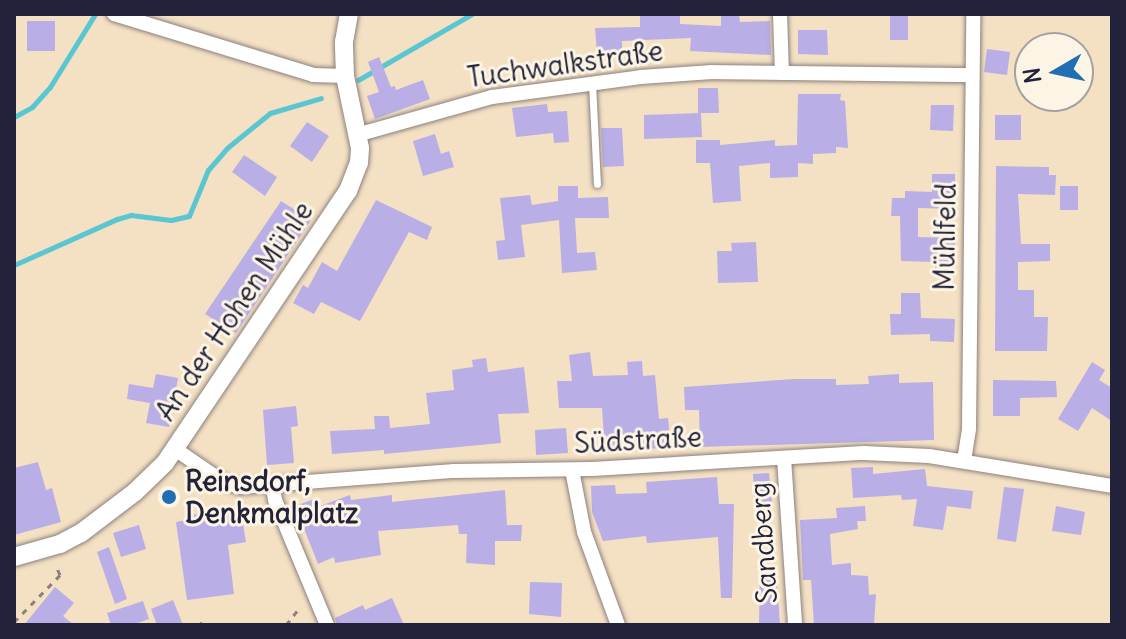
<!DOCTYPE html>
<meta charset="utf-8">
<style>
body{margin:0}
#map{position:relative;width:1126px;height:639px;overflow:hidden;background:#f4e0c3;font-family:Delius,sans-serif}
div>[style]{position:absolute}
.stream>*{height:5px;margin:-2.5px;padding:0 2.5px;transform-origin:2.5px;border-radius:2.5px;background:#59c6d1}
.building>*{inset:0;background:#b9aee5}
.path>*{height:3px;margin-top:-1.5px;transform-origin:0;background:repeating-linear-gradient(90deg,#8b817f 0 6px,transparent 0 12px)}
.roads{filter:drop-shadow(0 0 2px #8b817f) drop-shadow(0 0 2px #8b817f)}
.service>*{height:7px;margin:-3.5px;padding:0 3.5px;transform-origin:3.5px;border-radius:3.5px;background:#fff}
.minor>*{height:14px;margin:-7px;padding:0 7px;transform-origin:7px;border-radius:7px;background:#fff}
.tertiary>*{height:18px;margin:-9px;padding:0 9px;transform-origin:9px;border-radius:9px;background:#fff}
.dots>*{width:22px;height:22px;translate:-50% -50%;box-sizing:border-box;border:4px solid #fcf5e5;border-radius:50%}
span{translate:-50% -50%;white-space:nowrap;text-align:center;line-height:1.15;-webkit-text-stroke:6px #fcf5e5;paint-order:stroke}
.street-label{font-size:28px;color:#22223b}
.poi-label{font-size:28px;color:#22223b;font-weight:700}
.left{translate:0 -50%;text-align:left}
.frame{position:absolute;inset:0;border:16px solid #22223b;pointer-events:none}
.north{position:absolute;left:1014px;top:32px;width:80px;height:80px;box-sizing:border-box;background:#fcf5e5;border:2px solid #a5a1a1;border-radius:50%;rotate:261deg;font-size:22px;font-weight:700;line-height:32px;text-align:center;color:#22223b}
.north::after{content:'';display:block;margin:auto;width:28px;height:36px;background:#1f6fb2;clip-path:polygon(50% 0,100% 100%,50% 72%,0 100%)}
</style>
<div id="map">
<div class="stream">
<i style="left:358px;top:80px;width:132px;rotate:-30.1deg"></i>
<i style="left:14px;top:117px;width:21px;rotate:-29deg"></i>
<i style="left:32px;top:107px;width:27px;rotate:-48deg"></i>
<i style="left:50px;top:87px;width:86px;rotate:-58.3deg"></i>
<i style="left:14px;top:265px;width:113px;rotate:-24.1deg"></i>
<i style="left:117px;top:219px;width:15px;rotate:-16deg"></i>
<i style="left:131px;top:215px;width:40px;rotate:7.1deg"></i>
<i style="left:171px;top:220px;width:18px;rotate:-13deg"></i>
<i style="left:189px;top:216px;width:50px;rotate:-67.6deg"></i>
<i style="left:208px;top:170px;width:29px;rotate:-49deg"></i>
<i style="left:227px;top:148px;width:55px;rotate:-39.1deg"></i>
<i style="left:270px;top:113px;width:53px;rotate:-16.4deg"></i>
</div>
<div class="building">
<i style="clip-path:polygon(640px 14px,680px 14px,680px 24px,721px 26px,721px 14px,739px 14px,740px 22px,770px 21px,771px 55px,690px 51px,691px 38px,622px 41px,622px 52px,597px 53px,595px 28px,640px 27px)"></i>
<i style="clip-path:polygon(908px 14px,908px 40px,890px 40px,890px 15px)"></i>
<i style="clip-path:polygon(27px 21px,55px 21px,55px 51px,27px 51px)"></i>
<i style="clip-path:polygon(798px 30px,827px 30px,828px 55px,798px 54px)"></i>
<i style="clip-path:polygon(987px 49px,1010px 52px,1007px 75px,984px 72px)"></i>
<i style="clip-path:polygon(379px 57px,391px 87px,395px 86px,396px 90px,423px 80px,430px 99px,375px 119px,367px 96px,379px 92px,368px 62px)"></i>
<i style="clip-path:polygon(698px 88px,718px 88px,719px 113px,698px 113px)"></i>
<i style="clip-path:polygon(798px 94px,841px 94px,840px 100px,845px 101px,848px 148px,836px 147px,836px 153px,813px 154px,813px 164px,798px 163px,798px 177px,770px 178px,770px 163px,739px 166px,741px 201px,713px 203px,710px 163px,696px 163px,696px 140px,720px 140px,720px 145px,775px 140px,775px 146px,797px 145px)"></i>
<i style="clip-path:polygon(547px 104px,548px 112px,567px 111px,569px 142px,554px 143px,553px 133px,516px 137px,512px 108px)"></i>
<i style="clip-path:polygon(931px 105px,954px 105px,953px 131px,930px 130px)"></i>
<i style="clip-path:polygon(701px 113px,702px 137px,644px 139px,644px 115px)"></i>
<i style="clip-path:polygon(995px 115px,1021px 115px,1021px 140px,995px 140px)"></i>
<i style="clip-path:polygon(307px 122px,329px 136px,312px 162px,290px 146px)"></i>
<i style="clip-path:polygon(601px 128px,622px 128px,624px 166px,603px 167px)"></i>
<i style="clip-path:polygon(435px 134px,441px 154px,449px 151px,454px 167px,423px 176px,413px 141px)"></i>
<i style="clip-path:polygon(244px 155px,277px 177px,265px 196px,232px 172px)"></i>
<i style="clip-path:polygon(996px 166px,1049px 167px,1049px 175px,1056px 175px,1055px 195px,1018px 194px,1021px 244px,1050px 244px,1050px 261px,1018px 262px,1018px 290px,1034px 290px,1034px 317px,1048px 317px,1047px 351px,995px 351px)"></i>
<i style="clip-path:polygon(932px 174px,955px 174px,955px 209px,918px 208px,918px 237px,955px 238px,954px 269px,935px 269px,935px 262px,901px 261px,900px 216px,891px 216px,892px 198px,905px 198px,905px 191px,932px 192px)"></i>
<i style="clip-path:polygon(558px 186px,578px 186px,578px 198px,608px 197px,609px 218px,575px 218px,577px 253px,595px 252px,597px 270px,562px 273px,559px 220px,521px 225px,525px 257px,498px 260px,496px 241px,505px 240px,500px 198px,530px 195px,532px 205px,558px 201px)"></i>
<i style="clip-path:polygon(1060px 186px,1078px 186px,1078px 210px,1060px 210px)"></i>
<i style="clip-path:polygon(376px 200px,432px 227px,427px 240px,409px 232px,360px 321px,321px 302px,314px 314px,293px 303px,303px 285px,308px 288px,322px 262px,337px 271px)"></i>
<i style="clip-path:polygon(281px 201px,311px 220px,236px 333px,205px 314px)"></i>
<i style="clip-path:polygon(756px 242px,758px 282px,718px 283px,717px 251px,732px 251px,731px 243px)"></i>
<i style="clip-path:polygon(901px 293px,920px 293px,921px 318px,955px 319px,954px 342px,930px 341px,930px 334px,891px 335px,890px 314px,901px 314px)"></i>
<i style="clip-path:polygon(590px 352px,593px 376px,628px 375px,627px 362px,642px 361px,643px 376px,655px 375px,659px 419px,668px 418px,671px 447px,605px 453px,602px 408px,559px 408px,557px 381px,572px 381px,569px 355px)"></i>
<i style="clip-path:polygon(486px 358px,488px 372px,524px 367px,529px 413px,498px 414px,501px 443px,384px 454px,384px 450px,332px 454px,330px 431px,375px 429px,374px 416px,389px 416px,390px 428px,430px 424px,426px 393px,454px 390px,452px 370px,473px 367px,472px 360px)"></i>
<i style="clip-path:polygon(1092px 362px,1105px 370px,1099px 380px,1112px 388px,1112px 421px,1092px 408px,1078px 431px,1058px 419px)"></i>
<i style="clip-path:polygon(156px 374px,178px 378px,169px 427px,146px 423px,150px 403px,127px 399px,129px 384px,153px 388px)"></i>
<i style="clip-path:polygon(899px 374px,899px 383px,933px 382px,934px 440px,700px 447px,699px 410px,685px 410px,684px 387px,794px 379px,836px 379px,836px 385px,869px 384px,868px 376px)"></i>
<i style="clip-path:polygon(993px 380px,1056px 381px,1057px 397px,1020px 398px,1020px 416px,993px 416px)"></i>
<i style="clip-path:polygon(296px 406px,298px 426px,291px 427px,294px 463px,267px 465px,263px 410px)"></i>
<i style="clip-path:polygon(566px 428px,568px 453px,536px 455px,535px 430px)"></i>
<i style="clip-path:polygon(38px 462px,46px 490px,52px 488px,61px 522px,14px 535px,14px 468px)"></i>
<i style="clip-path:polygon(873px 467px,873px 474px,925px 469px,927px 486px,973px 491px,971px 509px,947px 506px,943px 530px,913px 526px,917px 499px,902px 500px,901px 495px,853px 498px,851px 468px)"></i>
<i style="clip-path:polygon(769px 473px,772px 502px,755px 503px,753px 474px)"></i>
<i style="clip-path:polygon(717px 477px,719px 504px,734px 504px,732px 598px,721px 598px,718px 537px,647px 543px,646px 536px,603px 541px,592px 512px,591px 486px,615px 485px,616px 494px,647px 493px,646px 482px)"></i>
<i style="clip-path:polygon(1004px 487px,1024px 489px,1016px 542px,997px 539px)"></i>
<i style="clip-path:polygon(505px 490px,507px 525px,522px 525px,521px 541px,495px 541px,495px 565px,466px 563px,467px 534px,459px 534px,458px 525px,378px 531px,381px 555px,335px 563px,334px 557px,318px 564px,295px 506px,317px 498px,320px 506px,350px 495px,351px 500px,392px 495px,392px 502px)"></i>
<i style="clip-path:polygon(865px 506px,866px 521px,857px 521px,858px 529px,830px 534px,832px 565px,851px 563px,851px 575px,868px 576px,869px 595px,876px 594px,874px 625px,814px 625px,811px 580px,803px 580px,800px 520px,837px 518px,836px 508px)"></i>
<i style="clip-path:polygon(1056px 506px,1085px 512px,1081px 535px,1052px 531px)"></i>
<i style="clip-path:polygon(225px 510px,225px 515px,241px 512px,246px 542px,228px 545px,234px 594px,187px 600px,176px 522px,193px 519px,192px 515px)"></i>
<i style="clip-path:polygon(139px 525px,146px 549px,121px 557px,113px 533px)"></i>
<i style="clip-path:polygon(109px 547px,127px 599px,115px 604px,97px 552px)"></i>
<i style="clip-path:polygon(776px 566px,780px 625px,759px 625px,760px 567px)"></i>
<i style="clip-path:polygon(530px 582px,562px 583px,561px 617px,529px 614px)"></i>
<i style="clip-path:polygon(55px 587px,74px 603px,63px 616px,74px 625px,24px 625px)"></i>
<i style="clip-path:polygon(392px 598px,404px 625px,337px 625px,335px 618px,363px 605px,365px 610px)"></i>
<i style="clip-path:polygon(173px 600px,183px 625px,157px 625px,151px 609px)"></i>
<i style="clip-path:polygon(143px 601px,149px 619px,132px 625px,111px 625px,107px 613px)"></i>
</div>
<div class="path">
<i style="left:14px;top:622px;width:66px;rotate:-45.6deg"></i>
<i style="left:60px;top:575px;width:11px;rotate:-112deg"></i>
<i style="left:200px;top:622px;width:4px;rotate:56deg"></i>
<i style="left:286px;top:625px;width:24px;rotate:-52deg"></i>
</div>
<div class="roads">
<div class="service">
<i style="left:592px;top:83px;width:101px;rotate:87.2deg"></i>
</div>
<div class="minor">
<i style="left:114px;top:14px;width:208px;rotate:17deg"></i>
<i style="left:313px;top:75px;width:32px;rotate:2deg"></i>
<i style="left:780px;top:14px;width:59px;rotate:88.1deg"></i>
<i style="left:360px;top:134px;width:137px;rotate:-15.7deg"></i>
<i style="left:492px;top:97px;width:150px;rotate:-7.6deg"></i>
<i style="left:641px;top:77px;width:71px;rotate:-4deg"></i>
<i style="left:712px;top:72px;width:260px;rotate:0.7deg"></i>
<i style="left:175px;top:449px;width:58px;rotate:34.5deg"></i>
<i style="left:223px;top:482px;width:18px;rotate:16deg"></i>
<i style="left:240px;top:487px;width:215px;rotate:-4.3deg"></i>
<i style="left:454px;top:471px;width:138px;rotate:-0.8deg"></i>
<i style="left:592px;top:469px;width:272px;rotate:-3.4deg"></i>
<i style="left:864px;top:453px;width:65px;rotate:2.6deg"></i>
<i style="left:929px;top:456px;width:185px;rotate:9.3deg"></i>
<i style="left:784px;top:458px;width:167px;rotate:86.2deg"></i>
<i style="left:964px;top:461px;width:33px;rotate:-81deg"></i>
<i style="left:969px;top:428px;width:414px;rotate:-89.4deg"></i>
<i style="left:572px;top:470px;width:63px;rotate:79deg"></i>
<i style="left:584px;top:532px;width:99px;rotate:69.9deg"></i>
<i style="left:273px;top:486px;width:14px;rotate:82deg"></i>
<i style="left:275px;top:500px;width:135px;rotate:67.4deg"></i>
</div>
<div class="tertiary">
<i style="left:14px;top:557px;width:48px;rotate:-15.8deg"></i>
<i style="left:60px;top:544px;width:24px;rotate:-28deg"></i>
<i style="left:81px;top:533px;width:68px;rotate:-37.2deg"></i>
<i style="left:135px;top:492px;width:42px;rotate:-44deg"></i>
<i style="left:165px;top:463px;width:328px;rotate:-56.1deg"></i>
<i style="left:348px;top:191px;width:30px;rotate:-69deg"></i>
<i style="left:359px;top:163px;width:15px;rotate:-86deg"></i>
<i style="left:360px;top:148px;width:74px;rotate:-101.8deg"></i>
<i style="left:345px;top:76px;width:34px;rotate:-92deg"></i>
<i style="left:344px;top:42px;width:28px;rotate:-80deg"></i>
</div>
</div>
<div class="dots">
<i style="left:169px;top:497px;background:#1f6fb2"></i>
</div>
<div class="street-label">
<span style="left:565px;top:64px;rotate:-8deg">Tuchwalkstraße</span>
<span style="left:945px;top:237px;rotate:-89deg">Mühlfeld</span>
<span style="left:234px;top:311px;rotate:-56deg">An der Hohen Mühle</span>
<span style="left:638px;top:440px;rotate:-3deg">Südstraße</span>
<span style="left:763px;top:543px;rotate:-94deg">Sandberg</span>
</div>
<div class="poi-label">
<span class="left" style="left:185px;top:497px">Reinsdorf,<br>Denkmalplatz</span>
</div>
<div class="frame"></div>
<div class="north">N</div>
</div>
